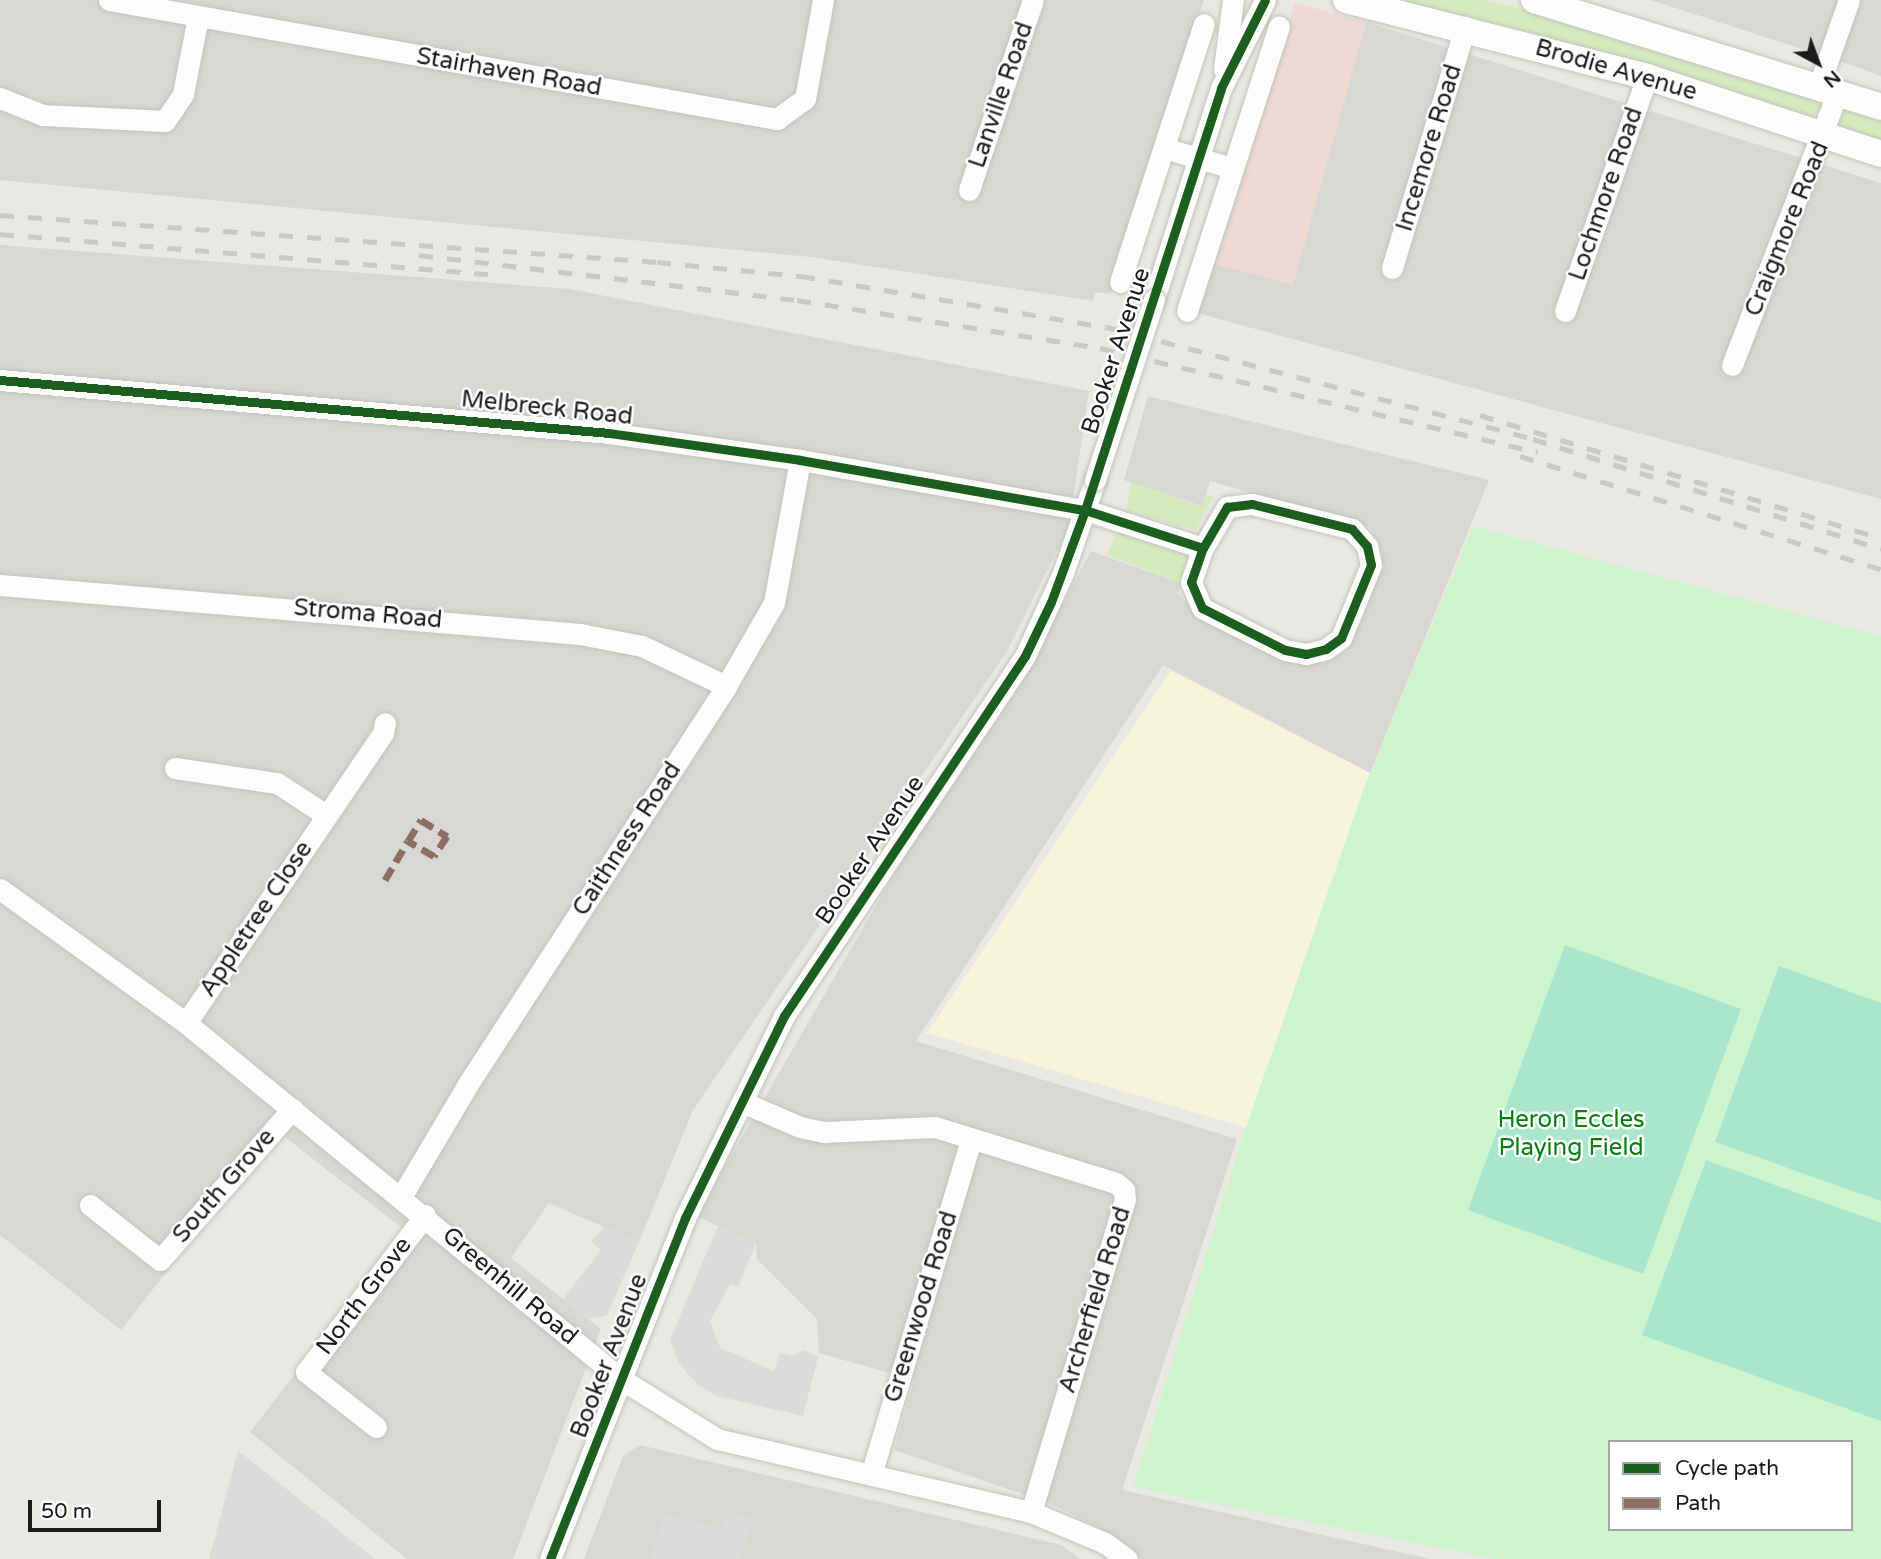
<!DOCTYPE html>
<style>
body{margin:0}
#map{position:relative;width:1881px;height:1559px;overflow:hidden;background:#eae8e2;font-family:"Varela Round",sans-serif}
div>[style]{position:absolute}
.residential>*{inset:0;background:#d9d7d4}
.commercial>*{inset:0;background:#eed9d5}
.education>*{inset:0;background:#f5f5db}
.grass>*{inset:0;background:#d5ebbd}
.park>*{inset:0;background:#cdf4cd}
.pitch>*{inset:0;background:#a9e6cd}
.parking>*{inset:0;background:#dcdbd9}
.roads{filter:drop-shadow(0 0 2px #c2c2bf) drop-shadow(0 0 2px #c2c2bf)}
.minor>*{height:21px;margin:-10.5px;padding:0 10.5px;transform-origin:10.5px;border-radius:10.5px;background:#fcfcfb}
.tertiary>*{height:26px;margin:-13px;padding:0 13px;transform-origin:13px;border-radius:13px;background:#fcfcfb}
.rail>*{height:5px;margin-top:-2.5px;transform-origin:0;background:repeating-linear-gradient(90deg,#c9c9c8 0 14px,transparent 0 28px)}
.bridges{filter:drop-shadow(0 0 2px #c2c2bf) drop-shadow(0 0 2px #c2c2bf)}
.minor-bridge>*{height:21px;margin:-10.5px;padding:0 10.5px;transform-origin:10.5px;border-radius:10.5px;background:#fcfcfb}
.quiet>*{height:7px;margin-top:-3.5px;transform-origin:0;background:repeating-linear-gradient(90deg,#8d6e63 0 14px,transparent 0 21px)}
.cycleway>*{height:9px;margin:-4.5px;padding:0 4.5px;transform-origin:4.5px;border-radius:4.5px;background:#1b5e20}
span{translate:-50% -50%;white-space:nowrap;text-align:center;line-height:1.15;-webkit-text-stroke:5px #fff;paint-order:stroke}
.street-label{font-size:24px;color:#1b1b1b}
.park-label{font-size:24px;color:#027f0f}
.legend{position:absolute;left:1608px;top:1440px;width:245px;height:91px;box-sizing:border-box;background:#fff;border:2px solid #a4a4a4;margin:0;padding:9px 12px;list-style:none;font-size:21px;color:#1b1b1b}
.legend li{display:flex;align-items:center;gap:14px;height:35px}
.legend b{width:35px;border:2px solid #a4a4a4}
.north{position:absolute;left:1783px;top:28px;width:70px;height:70px;-webkit-text-stroke:5px #fff;paint-order:stroke;rotate:139deg;font-size:19px;font-weight:700;line-height:28px;text-align:center;color:#1b1b1b}
.north::after{content:'';display:block;margin:auto;width:24px;height:32px;background:#1b1b1b;clip-path:polygon(50% 0,100% 100%,50% 72%,0 100%)}
.scale{position:absolute;left:28px;top:1500px;width:133px;height:32px;box-sizing:border-box;border:4px solid #1b1b1b;border-top:0;padding-left:9px;font-size:21px;line-height:24px;white-space:nowrap;color:#1b1b1b;-webkit-text-stroke:5px #fff;paint-order:stroke}
</style>
<div id="map">
<div class="residential">
<i style="clip-path:polygon(0 0,1204px 0,1110px 294px,1095px 292px,1093px 301px,811px 257px,0 180px)"></i>
<i style="clip-path:polygon(1651px 0,1881px 0,1881px 76px,1848px 64px)"></i>
<i style="clip-path:polygon(1366px 22px,1881px 183px,1881px 499px,1197px 313px,1212px 263px,1293px 284px)"></i>
<i style="clip-path:polygon(0 245px,570px 289px,1089px 391px,1069px 526px,1006px 653px,693px 1110px,639px 1242px,549px 1203px,511px 1258px,601px 1329px,513px 1559px,407px 1559px,250px 1432px,406px 1231px,277px 1131px,121px 1330px,0 1235px)"></i>
<i style="clip-path:polygon(1148px 396px,1489px 480px,1370px 773px,1163px 665px,916px 1041px,1237px 1139px,1122px 1490px,1430px 1559px,1142px 1559px,1096px 1526px,1049px 1503px,894px 1450px,914px 1380px,819px 1353px,817px 1319px,757px 1259px,756px 1243px,696px 1216px,936px 802px,1055px 618px,1091px 551px,1180px 583px,1178px 593px,1195px 613px,1308px 666px,1346px 652px,1382px 555px,1370px 527px,1210px 481px,1202px 506px,1124px 480px)"></i>
<i style="clip-path:polygon(640px 1445px,1061px 1545px,1081px 1559px,584px 1559px,623px 1456px)"></i>
</div>
<div class="commercial">
<i style="clip-path:polygon(1295px 3px,1366px 22px,1293px 285px,1212px 263px)"></i>
</div>
<div class="education">
<i style="clip-path:polygon(1171px 671px,1370px 773px,1247px 1128px,927px 1033px)"></i>
</div>
<div class="grass">
<i style="clip-path:polygon(1392px 0,1487px 0,1572px 22px,1821px 100px,1822px 106px,1812px 116px,1794px 112px)"></i>
<i style="clip-path:polygon(1844px 107px,1881px 117px,1881px 140px,1838px 126px,1834px 120px)"></i>
<i style="clip-path:polygon(1131px 482px,1202px 507px,1206px 494px,1213px 496px,1196px 530px,1126px 511px)"></i>
<i style="clip-path:polygon(1117px 532px,1183px 551px,1189px 560px,1180px 583px,1107px 555px)"></i>
</div>
<div class="park">
<i style="clip-path:polygon(evenodd,1473px 526px,1881px 636px,1881px 1559px,1495px 1559px,1133px 1487px,1240px 1145px,1364px 788px,1473px 526px,1610px 1442px,1851px 1442px,1851px 1529px,1610px 1529px,1610px 1442px)"></i>
</div>
<div class="pitch">
<i style="clip-path:polygon(1565px 945px,1741px 1009px,1643px 1274px,1468px 1210px)"></i>
<i style="clip-path:polygon(1779px 966px,1881px 1003px,1881px 1201px,1715px 1142px)"></i>
<i style="clip-path:polygon(1706px 1160px,1881px 1223px,1881px 1421px,1642px 1335px)"></i>
</div>
<div class="parking">
<i style="clip-path:polygon(718px 1226px,756px 1243px,738px 1287px,730px 1284px,710px 1321px,720px 1348px,774px 1371px,780px 1353px,793px 1356px,803px 1350px,818px 1357px,803px 1416px,717px 1396px,698px 1385px,680px 1365px,670px 1340px)"></i>
<i style="clip-path:polygon(604px 1227px,639px 1242px,607px 1315px,588px 1319px,563px 1299px,601px 1250px,591px 1241px)"></i>
<i style="clip-path:polygon(238px 1451px,245px 1456px,375px 1559px,209px 1559px)"></i>
<i style="clip-path:polygon(729px 1510px,753px 1518px,740px 1559px,650px 1559px,664px 1513px,722px 1530px)"></i>
</div>
<div class="roads">
<div class="minor">
<i style="left:109px;top:0;width:679px;rotate:10.1deg"></i>
<i style="left:777px;top:119px;width:34px;rotate:-36deg"></i>
<i style="left:805px;top:99px;width:101px;rotate:-79.7deg"></i>
<i style="left:1224px;top:69px;width:70px;rotate:-82.6deg"></i>
<i style="left:1819px;top:85px;width:90px;rotate:-70.6deg"></i>
<i style="left:0;top:98px;width:46px;rotate:21.6deg"></i>
<i style="left:43px;top:115px;width:122px;rotate:2.8deg"></i>
<i style="left:165px;top:121px;width:32px;rotate:-56deg"></i>
<i style="left:183px;top:94px;width:78px;rotate:-79deg"></i>
<i style="left:1164px;top:148px;width:71px;rotate:16.4deg"></i>
<i style="left:969px;top:190px;width:200px;rotate:-71.4deg"></i>
<i style="left:1392px;top:268px;width:252px;rotate:-73.1deg"></i>
<i style="left:1120px;top:282px;width:271px;rotate:-72deg"></i>
<i style="left:1154px;top:299px;width:221px;rotate:-72.4deg"></i>
<i style="left:1221px;top:88px;width:98px;rotate:-63.4deg"></i>
<i style="left:1187px;top:311px;width:299px;rotate:-72.1deg"></i>
<i style="left:1565px;top:311px;width:248px;rotate:-70.7deg"></i>
<i style="left:1732px;top:365px;width:293px;rotate:-68.8deg"></i>
<i style="left:0;top:380px;width:611px;rotate:4.97deg"></i>
<i style="left:609px;top:433px;width:193px;rotate:8deg"></i>
<i style="left:800px;top:460px;width:289px;rotate:10deg"></i>
<i style="left:1085px;top:510px;width:124px;rotate:17.9deg"></i>
<i style="left:1203px;top:548px;width:48px;rotate:-59.7deg"></i>
<i style="left:1227px;top:507px;width:25px;rotate:-7deg"></i>
<i style="left:1252px;top:504px;width:103px;rotate:14deg"></i>
<i style="left:1352px;top:529px;width:23px;rotate:49deg"></i>
<i style="left:1367px;top:546px;width:19px;rotate:78deg"></i>
<i style="left:1371px;top:565px;width:79px;rotate:112.3deg"></i>
<i style="left:1341px;top:638px;width:19px;rotate:144deg"></i>
<i style="left:1326px;top:649px;width:21px;rotate:166deg"></i>
<i style="left:1306px;top:654px;width:21px;rotate:-169deg"></i>
<i style="left:1285px;top:650px;width:93px;rotate:-153.2deg"></i>
<i style="left:1202px;top:608px;width:28px;rotate:-113deg"></i>
<i style="left:1191px;top:582px;width:36px;rotate:-71deg"></i>
<i style="left:0;top:585px;width:582px;rotate:4.83deg"></i>
<i style="left:580px;top:634px;width:63px;rotate:11deg"></i>
<i style="left:642px;top:646px;width:93px;rotate:25.5deg"></i>
<i style="left:175px;top:768px;width:103px;rotate:8.4deg"></i>
<i style="left:277px;top:783px;width:59px;rotate:33.1deg"></i>
<i style="left:0;top:889px;width:229px;rotate:35.8deg"></i>
<i style="left:186px;top:1023px;width:562px;rotate:39.3deg"></i>
<i style="left:621px;top:1379px;width:113px;rotate:32deg"></i>
<i style="left:717px;top:1439px;width:322px;rotate:13.1deg"></i>
<i style="left:1031px;top:1512px;width:80px;rotate:22.7deg"></i>
<i style="left:1105px;top:1543px;width:27px;rotate:36deg"></i>
<i style="left:186px;top:1023px;width:351px;rotate:-55.8deg"></i>
<i style="left:383px;top:733px;width:10px;rotate:-79deg"></i>
<i style="left:742px;top:1102px;width:63px;rotate:23.3deg"></i>
<i style="left:800px;top:1127px;width:25px;rotate:12deg"></i>
<i style="left:824px;top:1132px;width:111px;rotate:-2.6deg"></i>
<i style="left:935px;top:1127px;width:189px;rotate:17.2deg"></i>
<i style="left:1116px;top:1183px;width:11px;rotate:41deg"></i>
<i style="left:1124px;top:1190px;width:9px;rotate:84deg"></i>
<i style="left:1125px;top:1199px;width:327px;rotate:106.7deg"></i>
<i style="left:401px;top:1197px;width:131px;rotate:-59.3deg"></i>
<i style="left:468px;top:1084px;width:474px;rotate:-57deg"></i>
<i style="left:726px;top:686px;width:96px;rotate:-60deg"></i>
<i style="left:774px;top:603px;width:145px;rotate:-79.7deg"></i>
<i style="left:90px;top:1205px;width:89px;rotate:38.2deg"></i>
<i style="left:160px;top:1260px;width:201px;rotate:-48.8deg"></i>
<i style="left:376px;top:1427px;width:89px;rotate:-141.8deg"></i>
<i style="left:306px;top:1372px;width:197px;rotate:-52.8deg"></i>
<i style="left:871px;top:1475px;width:351px;rotate:-73.4deg"></i>
<i style="left:550px;top:1559px;width:367px;rotate:-68.4deg"></i>
<i style="left:685px;top:1218px;width:225px;rotate:-63.9deg"></i>
<i style="left:784px;top:1016px;width:433px;rotate:-56.2deg"></i>
<i style="left:1025px;top:656px;width:91px;rotate:-65.4deg"></i>
<i style="left:1063px;top:573px;width:98px;rotate:-71deg"></i>
</div>
<div class="tertiary">
<i style="left:1346px;top:0;width:311px;rotate:14.3deg"></i>
<i style="left:1647px;top:77px;width:246px;rotate:18.2deg"></i>
<i style="left:1534px;top:0;width:363px;rotate:17.1deg"></i>
</div>
</div>
<div class="rail">
<i style="left:0;top:215px;width:659px;rotate:4.09deg"></i>
<i style="left:657px;top:262px;width:145px;rotate:5.6deg"></i>
<i style="left:801px;top:276px;width:310px;rotate:9.5deg"></i>
<i style="left:1107px;top:327px;width:440px;rotate:14.7deg"></i>
<i style="left:1533px;top:439px;width:365px;rotate:17.5deg"></i>
<i style="left:0;top:234px;width:493px;rotate:4.7deg"></i>
<i style="left:419px;top:255px;width:381px;rotate:6.8deg"></i>
<i style="left:797px;top:300px;width:307px;rotate:9deg"></i>
<i style="left:1100px;top:348px;width:450px;rotate:13.4deg"></i>
<i style="left:1480px;top:415px;width:419px;rotate:17.1deg"></i>
<i style="left:1520px;top:456px;width:378px;rotate:17.4deg"></i>
</div>
<div class="bridges">
<div class="minor-bridge">
<i style="left:1095px;top:480px;width:190px;rotate:-71.9deg"></i>
</div>
</div>
<div class="quiet">
<i style="left:385px;top:880px;width:45px;rotate:-59.5deg"></i>
<i style="left:408px;top:841px;width:25px;rotate:-58deg"></i>
<i style="left:421px;top:820px;width:31px;rotate:32deg"></i>
<i style="left:447px;top:836px;width:24px;rotate:123deg"></i>
<i style="left:434px;top:856px;width:30px;rotate:-150deg"></i>
</div>
<div class="cycleway">
<i style="left:0;top:380px;width:611px;rotate:4.97deg"></i>
<i style="left:609px;top:433px;width:193px;rotate:8deg"></i>
<i style="left:800px;top:460px;width:289px;rotate:10deg"></i>
<i style="left:1085px;top:510px;width:124px;rotate:17.9deg"></i>
<i style="left:1203px;top:548px;width:48px;rotate:-59.7deg"></i>
<i style="left:1227px;top:507px;width:25px;rotate:-7deg"></i>
<i style="left:1252px;top:504px;width:103px;rotate:14deg"></i>
<i style="left:1352px;top:529px;width:23px;rotate:49deg"></i>
<i style="left:1367px;top:546px;width:19px;rotate:78deg"></i>
<i style="left:1371px;top:565px;width:79px;rotate:112.3deg"></i>
<i style="left:1341px;top:638px;width:19px;rotate:144deg"></i>
<i style="left:1326px;top:649px;width:21px;rotate:166deg"></i>
<i style="left:1306px;top:654px;width:21px;rotate:-169deg"></i>
<i style="left:1285px;top:650px;width:93px;rotate:-153.2deg"></i>
<i style="left:1202px;top:608px;width:28px;rotate:-113deg"></i>
<i style="left:1191px;top:582px;width:36px;rotate:-71deg"></i>
<i style="left:550px;top:1559px;width:367px;rotate:-68.4deg"></i>
<i style="left:685px;top:1218px;width:225px;rotate:-63.9deg"></i>
<i style="left:784px;top:1016px;width:433px;rotate:-56.2deg"></i>
<i style="left:1025px;top:656px;width:60px;rotate:-64.3deg"></i>
<i style="left:1051px;top:602px;width:98px;rotate:-69.7deg"></i>
<i style="left:1085px;top:510px;width:443px;rotate:-72.1deg"></i>
<i style="left:1221px;top:88px;width:98px;rotate:-63.4deg"></i>
</div>
<div class="street-label">
<span style="left:1616px;top:70px;rotate:16deg">Brodie Avenue</span>
<span style="left:509px;top:72px;rotate:10deg">Stairhaven Road</span>
<span style="left:1001px;top:95px;rotate:-71deg">Lanville Road</span>
<span style="left:1429px;top:148px;rotate:-73deg">Incemore Road</span>
<span style="left:1606px;top:194px;rotate:-71deg">Lochmore Road</span>
<span style="left:1787px;top:229px;rotate:-68deg">Craigmore Road</span>
<span style="left:1116px;top:351px;rotate:-72deg">Booker Avenue</span>
<span style="left:547px;top:408px;rotate:6deg">Melbreck Road</span>
<span style="left:368px;top:614px;rotate:5deg">Stroma Road</span>
<span style="left:627px;top:839px;rotate:-57deg">Caithness Road</span>
<span style="left:870px;top:850px;rotate:-56deg">Booker Avenue</span>
<span style="left:256px;top:919px;rotate:-56deg">Appletree Close</span>
<span style="left:224px;top:1186px;rotate:-49deg">South Grove</span>
<span style="left:510px;top:1286px;rotate:40deg">Greenhill Road</span>
<span style="left:364px;top:1296px;rotate:-53deg">North Grove</span>
<span style="left:1095px;top:1300px;rotate:-73deg">Archerfield Road</span>
<span style="left:921px;top:1307px;rotate:-73deg">Greenwood Road</span>
<span style="left:609px;top:1356px;rotate:-69deg">Booker Avenue</span>
</div>
<div class="park-label">
<span style="left:1571px;top:1134px">Heron Eccles<br>Playing Field</span>
</div>
<ul class="legend">
<li><b style="height:9px;background:#1b5e20"></b>Cycle path</li>
<li><b style="height:9px;background:#8d6e63"></b>Path</li>
</ul>
<div class="north">N</div>
<div class="scale">50 m</div>
</div>
